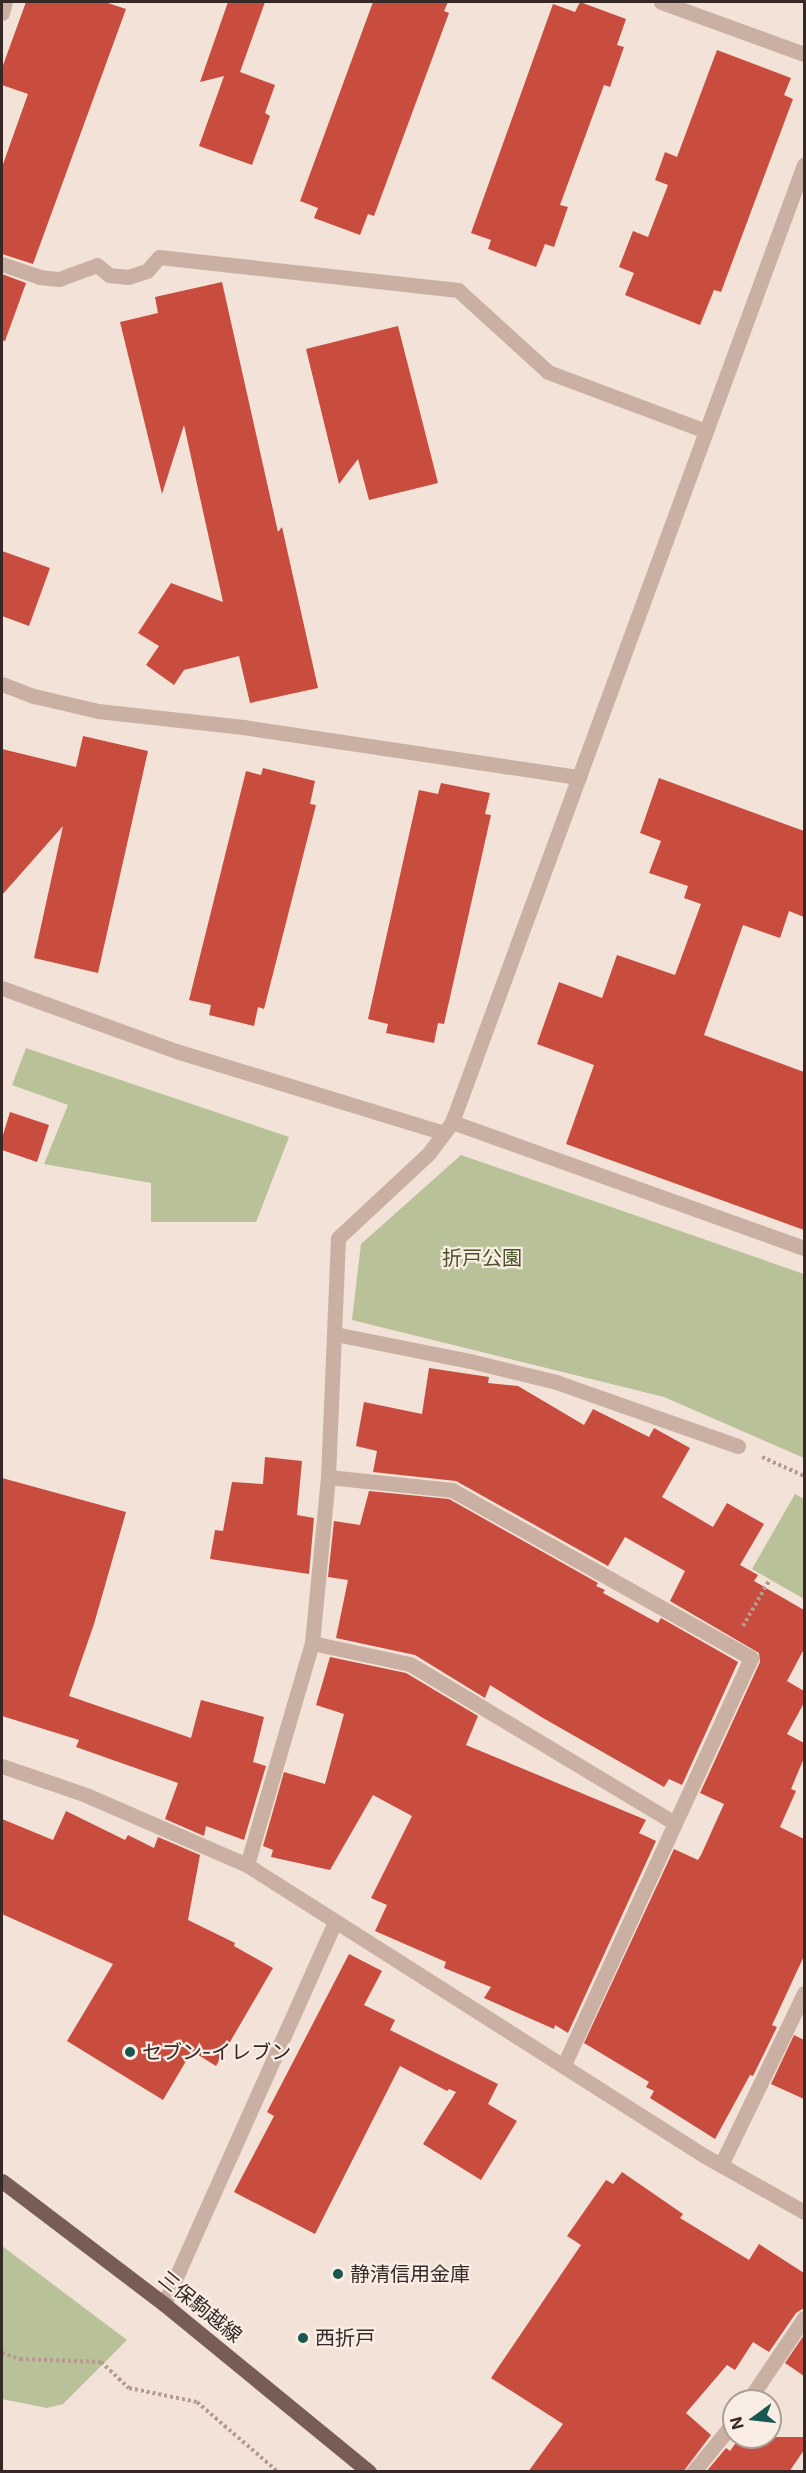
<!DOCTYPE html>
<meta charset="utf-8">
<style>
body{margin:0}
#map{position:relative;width:806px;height:2473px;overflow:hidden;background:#f2e2d8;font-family:Inter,"Noto Sans JP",sans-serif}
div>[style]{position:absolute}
.green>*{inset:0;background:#b8c197}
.building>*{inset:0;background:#c94d3e}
.path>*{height:4px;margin-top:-2px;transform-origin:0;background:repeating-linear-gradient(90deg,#b59a8e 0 3px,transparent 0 6px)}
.minor>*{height:15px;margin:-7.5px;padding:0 7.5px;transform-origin:7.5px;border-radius:7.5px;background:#cab0a3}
.major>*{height:15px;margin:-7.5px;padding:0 7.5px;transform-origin:7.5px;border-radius:7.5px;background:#775d56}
.dots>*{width:16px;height:16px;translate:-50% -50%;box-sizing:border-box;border:3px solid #f9ede4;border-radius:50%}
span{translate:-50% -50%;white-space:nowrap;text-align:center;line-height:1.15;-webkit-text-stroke:4.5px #f9ede4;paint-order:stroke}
.park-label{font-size:20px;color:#495329}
.poi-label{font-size:20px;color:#352826}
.left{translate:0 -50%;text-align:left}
.street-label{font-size:20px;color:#352826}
.frame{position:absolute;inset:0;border:3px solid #352826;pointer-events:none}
.north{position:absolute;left:722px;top:2389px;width:60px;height:60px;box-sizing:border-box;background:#f9ede4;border:2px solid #ab9e98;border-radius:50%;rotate:255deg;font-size:16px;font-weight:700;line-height:24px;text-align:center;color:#352826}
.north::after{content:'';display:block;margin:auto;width:21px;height:27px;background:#1a5753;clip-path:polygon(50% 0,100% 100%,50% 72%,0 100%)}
</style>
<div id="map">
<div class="green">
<i style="clip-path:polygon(26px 1048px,289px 1137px,256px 1222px,151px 1222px,151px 1183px,44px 1164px,68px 1105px,12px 1085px)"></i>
<i style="clip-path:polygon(461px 1155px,804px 1274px,804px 1458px,664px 1397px,352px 1320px,361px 1244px)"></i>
<i style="clip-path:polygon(795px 1494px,804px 1499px,804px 1599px,752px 1569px)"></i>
<i style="clip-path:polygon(2px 2246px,127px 2340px,63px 2404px,47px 2408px,2px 2399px)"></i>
</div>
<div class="building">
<i style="clip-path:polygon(26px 2px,105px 2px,126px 9px,33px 264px,2px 254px,2px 167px,28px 94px,2px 85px,2px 68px)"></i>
<i style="clip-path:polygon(228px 2px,265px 2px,240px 72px,275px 85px,265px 113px,270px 116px,252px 165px,199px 146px,224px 76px,200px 82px)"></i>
<i style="clip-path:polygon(373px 2px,448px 2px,444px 11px,449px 13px,374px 216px,368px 214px,360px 235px,314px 218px,318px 208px,300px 201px)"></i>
<i style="clip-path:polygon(580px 2px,626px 19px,617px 45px,624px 47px,610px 87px,604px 85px,560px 205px,568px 207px,554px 247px,545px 244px,536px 267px,488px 249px,491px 240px,471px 233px,553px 4px,575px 12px)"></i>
<i style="clip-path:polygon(717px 50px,791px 78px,784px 95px,793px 99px,721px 292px,714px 290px,700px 325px,625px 295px,634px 273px,619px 267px,633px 231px,648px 237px,668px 185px,655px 180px,665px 152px,677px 157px)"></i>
<i style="clip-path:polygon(2px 274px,26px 283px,5px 341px,2px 340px)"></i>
<i style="clip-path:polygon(222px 282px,278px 532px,282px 527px,318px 688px,250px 703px,239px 656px,184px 670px,174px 685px,146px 665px,159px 646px,138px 633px,171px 583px,223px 602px,184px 425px,162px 494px,120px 322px,158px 313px,155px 297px)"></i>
<i style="clip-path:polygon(398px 326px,438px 483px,369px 500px,358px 459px,339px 484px,306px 349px)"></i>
<i style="clip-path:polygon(2px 551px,50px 568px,29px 626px,2px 616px)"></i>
<i style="clip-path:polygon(83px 736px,148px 751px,98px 973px,34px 958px,63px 826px,2px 895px,2px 749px,76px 767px)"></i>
<i style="clip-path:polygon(263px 768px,315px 781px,310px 804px,316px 805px,264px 1009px,258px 1007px,254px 1026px,209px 1015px,211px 1005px,189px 1000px,246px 771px,261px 775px)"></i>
<i style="clip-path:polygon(659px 778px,804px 831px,804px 917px,789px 911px,780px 938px,743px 925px,704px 1035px,804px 1072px,804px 1230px,566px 1144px,594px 1065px,537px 1044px,559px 982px,602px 998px,617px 955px,675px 975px,701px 904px,684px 898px,688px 886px,649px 873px,661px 841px,640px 833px)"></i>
<i style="clip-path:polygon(441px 783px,490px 793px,485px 814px,491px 815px,444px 1024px,438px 1023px,434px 1043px,386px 1033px,388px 1024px,368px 1019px,419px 790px,438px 794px)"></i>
<i style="clip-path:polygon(10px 1112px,49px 1125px,37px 1162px,2px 1150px,2px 1138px)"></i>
<i style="clip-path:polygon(429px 1368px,489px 1377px,488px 1383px,518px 1386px,584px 1425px,593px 1409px,649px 1437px,654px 1428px,690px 1448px,662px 1497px,713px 1527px,727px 1503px,764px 1524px,740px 1565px,758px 1575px,754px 1581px,804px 1610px,804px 1649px,787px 1681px,804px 1691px,804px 1703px,787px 1734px,804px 1743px,804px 1758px,791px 1789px,796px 1791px,780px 1827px,804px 1839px,804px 1956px,772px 2025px,777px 2027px,753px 2076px,750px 2075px,715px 2139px,650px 2098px,654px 2091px,646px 2087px,649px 2082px,584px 2043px,674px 1849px,698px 1860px,701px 1855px,724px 1804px,700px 1793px,760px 1662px,759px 1653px,670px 1601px,685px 1571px,625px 1537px,608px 1566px,456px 1481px,373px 1472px,377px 1451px,356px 1446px,364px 1402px,422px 1414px)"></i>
<i style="clip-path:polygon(265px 1457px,302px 1461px,297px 1515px,314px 1518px,309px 1574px,210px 1559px,215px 1530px,223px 1531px,232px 1482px,263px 1484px)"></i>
<i style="clip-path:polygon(2px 1478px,126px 1512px,94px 1624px,69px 1696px,191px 1738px,201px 1700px,264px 1717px,253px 1762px,266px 1766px,244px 1840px,206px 1826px,204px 1836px,165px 1819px,178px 1783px,76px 1747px,79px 1740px,2px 1716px)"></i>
<i style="clip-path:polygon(369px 1491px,449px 1499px,598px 1583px,596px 1586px,605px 1590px,603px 1593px,658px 1623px,661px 1618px,738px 1662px,682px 1785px,669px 1779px,664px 1787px,543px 1718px,490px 1685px,485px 1698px,415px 1655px,336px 1638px,348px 1580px,328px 1577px,334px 1521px,360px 1525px)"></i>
<i style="clip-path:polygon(330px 1657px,406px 1673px,478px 1716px,466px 1745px,646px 1820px,639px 1833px,656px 1841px,568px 2033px,555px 2025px,554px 2029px,484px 1998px,491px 1987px,444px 1968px,446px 1962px,375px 1931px,387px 1905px,371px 1898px,412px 1816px,373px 1795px,330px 1870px,271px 1857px,273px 1850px,263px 1846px,284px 1772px,325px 1784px,344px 1714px,316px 1705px)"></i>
<i style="clip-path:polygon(66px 1811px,125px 1840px,128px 1835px,154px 1848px,158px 1837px,200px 1855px,188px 1920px,235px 1943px,234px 1946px,273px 1968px,216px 2066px,192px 2051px,163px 2100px,67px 2041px,113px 1964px,2px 1914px,2px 1819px,53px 1840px)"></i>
<i style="clip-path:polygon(349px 1954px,382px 1971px,364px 2005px,395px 2020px,390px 2030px,498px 2084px,488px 2104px,517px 2121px,481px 2180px,423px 2144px,456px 2092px,449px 2089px,447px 2091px,400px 2066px,315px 2234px,234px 2192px,274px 2116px,267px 2112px)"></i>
<i style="clip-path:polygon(794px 2035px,804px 2040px,804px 2099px,771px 2084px)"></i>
<i style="clip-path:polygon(622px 2172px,683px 2214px,680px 2218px,749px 2260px,759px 2244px,804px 2273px,804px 2308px,796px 2313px,769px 2352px,753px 2342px,735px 2370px,727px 2365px,686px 2413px,711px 2435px,683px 2472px,528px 2472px,563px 2424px,491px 2378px,581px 2245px,567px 2236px,606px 2180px,613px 2184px)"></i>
<i style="clip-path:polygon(804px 2335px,804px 2376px,785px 2363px)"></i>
<i style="clip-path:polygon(740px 2437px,804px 2437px,804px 2450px,789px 2472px,706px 2472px,726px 2448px,730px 2451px)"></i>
</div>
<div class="path">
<i style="left:762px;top:1457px;width:46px;rotate:24.3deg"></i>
<i style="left:743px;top:1626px;width:54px;rotate:-60.1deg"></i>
<i style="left:2px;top:2353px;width:19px;rotate:18deg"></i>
<i style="left:20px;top:2359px;width:81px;rotate:2.1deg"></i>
<i style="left:101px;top:2362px;width:38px;rotate:43deg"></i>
<i style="left:129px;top:2388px;width:69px;rotate:11.6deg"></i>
<i style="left:197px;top:2402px;width:107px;rotate:40.8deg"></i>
</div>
<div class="minor">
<i style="left:661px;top:2px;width:152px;rotate:20deg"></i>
<i style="left:2px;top:13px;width:11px;rotate:-75deg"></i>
<i style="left:2px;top:264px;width:39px;rotate:19deg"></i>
<i style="left:39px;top:277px;width:20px;rotate:6deg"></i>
<i style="left:59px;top:279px;width:40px;rotate:-20.2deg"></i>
<i style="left:97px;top:265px;width:16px;rotate:40deg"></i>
<i style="left:109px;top:275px;width:19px;rotate:6deg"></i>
<i style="left:128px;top:277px;width:20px;rotate:-18deg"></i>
<i style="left:147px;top:271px;width:18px;rotate:-49deg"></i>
<i style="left:159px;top:257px;width:301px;rotate:6.3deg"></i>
<i style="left:458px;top:290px;width:122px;rotate:42.3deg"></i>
<i style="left:548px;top:372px;width:169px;rotate:20.5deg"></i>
<i style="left:2px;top:684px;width:34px;rotate:21deg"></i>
<i style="left:34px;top:696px;width:66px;rotate:13.2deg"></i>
<i style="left:98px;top:711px;width:146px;rotate:6.3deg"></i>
<i style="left:243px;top:727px;width:340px;rotate:8.5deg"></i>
<i style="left:2px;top:988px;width:185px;rotate:19.9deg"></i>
<i style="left:176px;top:1051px;width:280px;rotate:17deg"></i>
<i style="left:452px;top:1122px;width:374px;rotate:19.7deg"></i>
<i style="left:335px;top:1334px;width:138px;rotate:11.3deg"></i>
<i style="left:470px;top:1361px;width:89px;rotate:13.7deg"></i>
<i style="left:556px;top:1382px;width:193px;rotate:19.4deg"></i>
<i style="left:328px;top:1477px;width:125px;rotate:6deg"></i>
<i style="left:452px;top:1490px;width:343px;rotate:29.3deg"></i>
<i style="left:751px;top:1658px;width:449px;rotate:114.7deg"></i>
<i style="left:312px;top:1643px;width:100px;rotate:12.1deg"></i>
<i style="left:410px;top:1664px;width:309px;rotate:31deg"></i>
<i style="left:2px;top:1766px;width:89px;rotate:19deg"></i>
<i style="left:86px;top:1795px;width:176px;rotate:23.5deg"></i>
<i style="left:247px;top:1865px;width:540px;rotate:32.45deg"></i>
<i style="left:703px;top:2155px;width:116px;rotate:29.4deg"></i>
<i style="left:247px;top:1865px;width:231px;rotate:-73.7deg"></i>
<i style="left:312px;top:1643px;width:167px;rotate:-84.5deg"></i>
<i style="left:328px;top:1477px;width:239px;rotate:-87.6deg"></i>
<i style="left:338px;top:1238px;width:125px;rotate:-43deg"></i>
<i style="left:429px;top:1153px;width:39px;rotate:-53deg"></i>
<i style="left:452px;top:1122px;width:1020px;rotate:-69.81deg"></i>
<i style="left:721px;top:2165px;width:191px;rotate:-64.2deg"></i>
<i style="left:164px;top:2304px;width:419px;rotate:-65.9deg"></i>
<i style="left:748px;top:2401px;width:100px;rotate:-56deg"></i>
<i style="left:693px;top:2472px;width:65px;rotate:-50.6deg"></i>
</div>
<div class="major">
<i style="left:2px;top:2181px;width:203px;rotate:37.2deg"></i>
<i style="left:164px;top:2304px;width:265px;rotate:39.3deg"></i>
</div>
<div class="dots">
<i style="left:130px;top:2052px;background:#1a5753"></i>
<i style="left:338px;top:2274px;background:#1a5753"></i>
<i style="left:303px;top:2338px;background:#1a5753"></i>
</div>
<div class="park-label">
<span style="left:482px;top:1258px">折戸公園</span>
</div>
<div class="poi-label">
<span class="left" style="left:142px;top:2052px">セブン-イレブン</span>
<span class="left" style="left:350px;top:2274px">静清信用金庫</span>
<span class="left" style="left:315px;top:2338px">西折戸</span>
</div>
<div class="street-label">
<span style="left:200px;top:2307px;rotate:39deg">三保駒越線</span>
</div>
<div class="frame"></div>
<div class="north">N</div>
</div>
